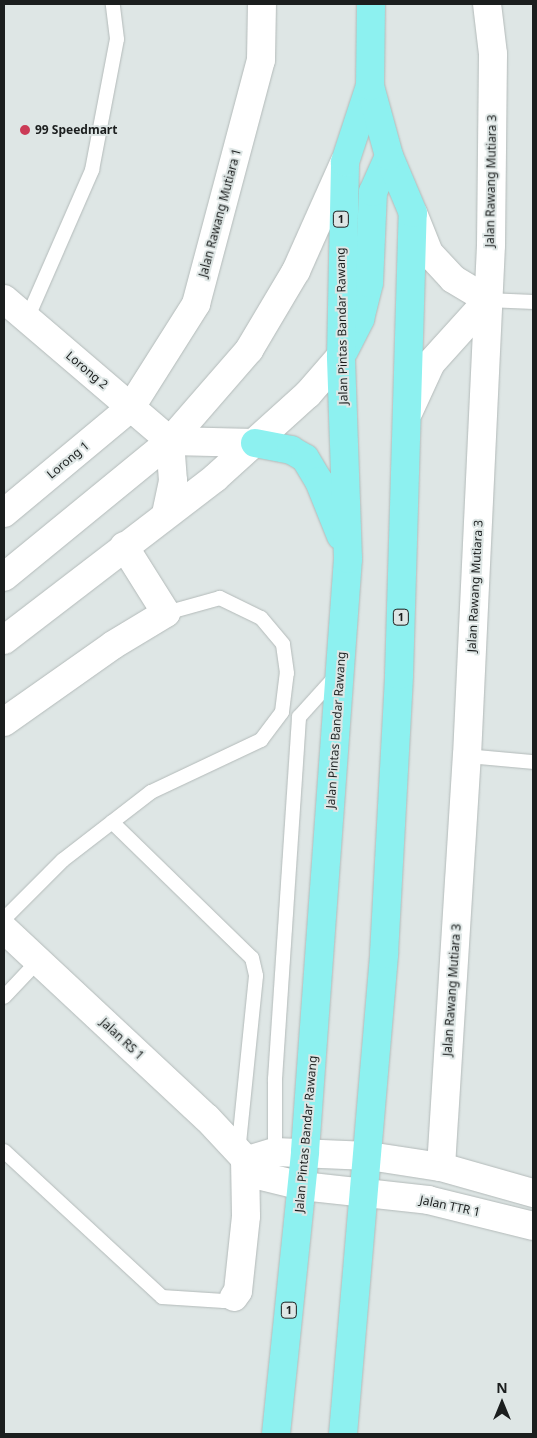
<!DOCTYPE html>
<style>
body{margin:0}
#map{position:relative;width:537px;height:1438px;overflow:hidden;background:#dee6e5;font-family:"Noto Sans",sans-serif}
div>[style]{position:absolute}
.roads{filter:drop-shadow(0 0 1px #b3bab9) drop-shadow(0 0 1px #b3bab9)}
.lane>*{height:14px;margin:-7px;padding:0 7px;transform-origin:7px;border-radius:7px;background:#fff}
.street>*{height:28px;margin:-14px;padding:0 14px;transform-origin:14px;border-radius:14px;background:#fff}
.secondary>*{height:28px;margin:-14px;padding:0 14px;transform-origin:14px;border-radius:14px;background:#fff}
.primary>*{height:28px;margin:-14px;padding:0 14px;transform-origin:14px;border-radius:14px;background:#8df1f0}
.dots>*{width:14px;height:14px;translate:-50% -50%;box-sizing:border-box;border:2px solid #dee6e5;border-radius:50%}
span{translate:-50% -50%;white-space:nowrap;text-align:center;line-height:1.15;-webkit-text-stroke:4px #dee6e5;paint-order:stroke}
.shield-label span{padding:1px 4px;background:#dee6e5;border:1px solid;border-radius:4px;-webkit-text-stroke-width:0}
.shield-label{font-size:11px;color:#1b1e1e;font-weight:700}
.poi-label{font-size:12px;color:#1b1e1e;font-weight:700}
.left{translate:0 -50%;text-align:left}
.street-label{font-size:12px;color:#1b1e1e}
.frame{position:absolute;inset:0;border:5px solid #1b1e1e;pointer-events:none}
.north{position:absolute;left:477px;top:1378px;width:50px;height:50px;-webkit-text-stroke:4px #dee6e5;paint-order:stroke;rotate:0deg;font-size:14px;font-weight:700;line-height:20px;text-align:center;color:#1b1e1e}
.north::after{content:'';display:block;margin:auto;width:18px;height:22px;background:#1b1e1e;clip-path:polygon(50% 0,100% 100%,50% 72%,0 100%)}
</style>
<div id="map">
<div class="roads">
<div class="lane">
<i style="left:488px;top:300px;width:45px;rotate:2.5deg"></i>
<i style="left:27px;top:319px;width:163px;rotate:-66.4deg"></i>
<i style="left:92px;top:170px;width:133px;rotate:-79.2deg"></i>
<i style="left:117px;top:39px;width:35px;rotate:-97deg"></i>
<i style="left:467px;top:756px;width:66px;rotate:5.2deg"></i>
<i style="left:112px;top:822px;width:195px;rotate:44.2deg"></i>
<i style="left:252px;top:958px;width:18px;rotate:77deg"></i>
<i style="left:256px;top:976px;width:177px;rotate:95.8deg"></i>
<i style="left:4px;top:919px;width:83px;rotate:-45deg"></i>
<i style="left:63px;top:860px;width:111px;rotate:-37.7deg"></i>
<i style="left:151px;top:792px;width:122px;rotate:-25.3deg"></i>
<i style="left:261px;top:740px;width:35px;rotate:-53deg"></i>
<i style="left:282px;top:712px;width:39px;rotate:-83deg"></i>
<i style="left:287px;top:673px;width:29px;rotate:-98deg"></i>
<i style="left:283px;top:644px;width:34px;rotate:-130deg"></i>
<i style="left:261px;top:618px;width:46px;rotate:-154deg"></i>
<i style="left:220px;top:598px;width:56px;rotate:164.5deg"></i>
<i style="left:4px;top:997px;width:50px;rotate:-46.6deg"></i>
<i style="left:4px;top:1151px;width:215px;rotate:42.7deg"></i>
<i style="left:162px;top:1297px;width:62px;rotate:3.7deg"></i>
<i style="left:224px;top:1301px;width:11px;rotate:-22deg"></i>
<i style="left:275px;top:1156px;width:77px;rotate:-90deg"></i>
<i style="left:275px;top:1079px;width:363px;rotate:-86.2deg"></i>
<i style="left:299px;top:717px;width:57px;rotate:-47.9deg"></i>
</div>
<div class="street">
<i style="left:413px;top:213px;width:43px;rotate:68.2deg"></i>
<i style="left:429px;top:253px;width:35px;rotate:47deg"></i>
<i style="left:453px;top:279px;width:41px;rotate:31deg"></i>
<i style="left:4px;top:299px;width:218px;rotate:40.5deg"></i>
<i style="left:409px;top:411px;width:53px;rotate:-65.4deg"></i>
<i style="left:431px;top:363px;width:85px;rotate:-47.9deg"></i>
<i style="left:4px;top:513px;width:165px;rotate:-39.8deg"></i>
<i style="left:131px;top:407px;width:122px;rotate:-57.7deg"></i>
<i style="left:196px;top:304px;width:253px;rotate:-75.1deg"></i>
<i style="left:261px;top:60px;width:56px;rotate:-89deg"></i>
<i style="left:4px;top:722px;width:133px;rotate:-35.2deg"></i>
<i style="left:113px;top:645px;width:62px;rotate:-31.1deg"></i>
<i style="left:166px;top:613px;width:79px;rotate:-122.1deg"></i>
<i style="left:4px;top:929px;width:277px;rotate:43deg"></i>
<i style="left:207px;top:1118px;width:79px;rotate:47deg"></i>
<i style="left:261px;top:1176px;width:42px;rotate:13.7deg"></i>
<i style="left:302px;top:1186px;width:127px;rotate:6.3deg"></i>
<i style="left:428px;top:1200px;width:108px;rotate:13.9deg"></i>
<i style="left:245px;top:1161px;width:31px;rotate:-17deg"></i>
<i style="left:275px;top:1152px;width:94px;rotate:2.4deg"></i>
<i style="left:369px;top:1156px;width:73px;rotate:8.7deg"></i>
<i style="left:441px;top:1167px;width:96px;rotate:15.8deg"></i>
<i style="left:441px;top:1167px;width:412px;rotate:-86.4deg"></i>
<i style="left:467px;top:756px;width:512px;rotate:-87.31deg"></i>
<i style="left:491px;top:245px;width:191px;rotate:-89.4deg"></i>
<i style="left:493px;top:54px;width:50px;rotate:-96.8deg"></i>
<i style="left:234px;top:1297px;width:7px;rotate:-56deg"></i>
<i style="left:238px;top:1291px;width:75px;rotate:-83.9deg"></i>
<i style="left:246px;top:1216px;width:55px;rotate:-91deg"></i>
</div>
<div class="secondary">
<i style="left:170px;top:441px;width:85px;rotate:1.3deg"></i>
<i style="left:166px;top:514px;width:34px;rotate:-78deg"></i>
<i style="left:173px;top:481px;width:40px;rotate:-94.3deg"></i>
<i style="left:4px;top:577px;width:215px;rotate:-39.3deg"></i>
<i style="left:170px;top:441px;width:121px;rotate:-49deg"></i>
<i style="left:249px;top:350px;width:92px;rotate:-59.3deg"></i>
<i style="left:296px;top:271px;width:118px;rotate:-66deg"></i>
<i style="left:4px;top:640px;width:266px;rotate:-37.5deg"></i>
<i style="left:215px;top:478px;width:125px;rotate:-42.1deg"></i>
<i style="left:308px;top:394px;width:50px;rotate:-49deg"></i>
</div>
<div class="primary">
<i style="left:344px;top:351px;width:36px;rotate:-63deg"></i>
<i style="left:360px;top:319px;width:37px;rotate:-76deg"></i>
<i style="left:369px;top:283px;width:91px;rotate:-87.5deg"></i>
<i style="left:373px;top:192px;width:39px;rotate:-66deg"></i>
<i style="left:255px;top:443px;width:37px;rotate:11deg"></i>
<i style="left:291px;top:450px;width:16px;rotate:30deg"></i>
<i style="left:305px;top:458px;width:27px;rotate:59deg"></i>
<i style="left:319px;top:481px;width:59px;rotate:68.2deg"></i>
<i style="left:276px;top:1434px;width:284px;rotate:-84.1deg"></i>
<i style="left:305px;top:1151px;width:594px;rotate:-85.85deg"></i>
<i style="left:348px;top:559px;width:203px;rotate:-92deg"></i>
<i style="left:341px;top:356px;width:194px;rotate:-88.8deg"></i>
<i style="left:345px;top:162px;width:80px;rotate:-71.8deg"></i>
<i style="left:343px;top:1434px;width:482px;rotate:-85.1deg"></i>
<i style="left:384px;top:954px;width:279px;rotate:-86.9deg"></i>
<i style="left:399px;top:675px;width:462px;rotate:-88.3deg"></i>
<i style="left:413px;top:213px;width:62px;rotate:-112.8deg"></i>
<i style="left:389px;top:156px;width:73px;rotate:-105.2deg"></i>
<i style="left:370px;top:86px;width:82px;rotate:-89.3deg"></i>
</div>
</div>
<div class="dots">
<i style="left:25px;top:130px;background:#cb3b56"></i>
</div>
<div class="shield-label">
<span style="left:341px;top:219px">1</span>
<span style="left:401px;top:617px">1</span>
<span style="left:289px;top:1310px">1</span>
</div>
<div class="poi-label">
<span class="left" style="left:35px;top:130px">99 Speedmart</span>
</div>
<div class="street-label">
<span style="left:491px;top:181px;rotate:-89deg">Jalan Rawang Mutiara 3</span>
<span style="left:220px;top:213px;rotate:-75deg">Jalan Rawang Mutiara 1</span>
<span style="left:342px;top:326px;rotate:-91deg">Jalan Pintas Bandar Rawang</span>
<span style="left:87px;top:370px;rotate:40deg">Lorong 2</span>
<span style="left:68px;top:460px;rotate:-40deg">Lorong 1</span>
<span style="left:475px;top:586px;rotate:-87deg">Jalan Rawang Mutiara 3</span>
<span style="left:336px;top:730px;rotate:-86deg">Jalan Pintas Bandar Rawang</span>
<span style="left:452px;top:990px;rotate:-86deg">Jalan Rawang Mutiara 3</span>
<span style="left:122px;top:1039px;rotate:43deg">Jalan RS 1</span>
<span style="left:306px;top:1134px;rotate:-85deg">Jalan Pintas Bandar Rawang</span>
<span style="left:450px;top:1206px;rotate:12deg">Jalan TTR 1</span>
</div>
<div class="frame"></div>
<div class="north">N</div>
</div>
